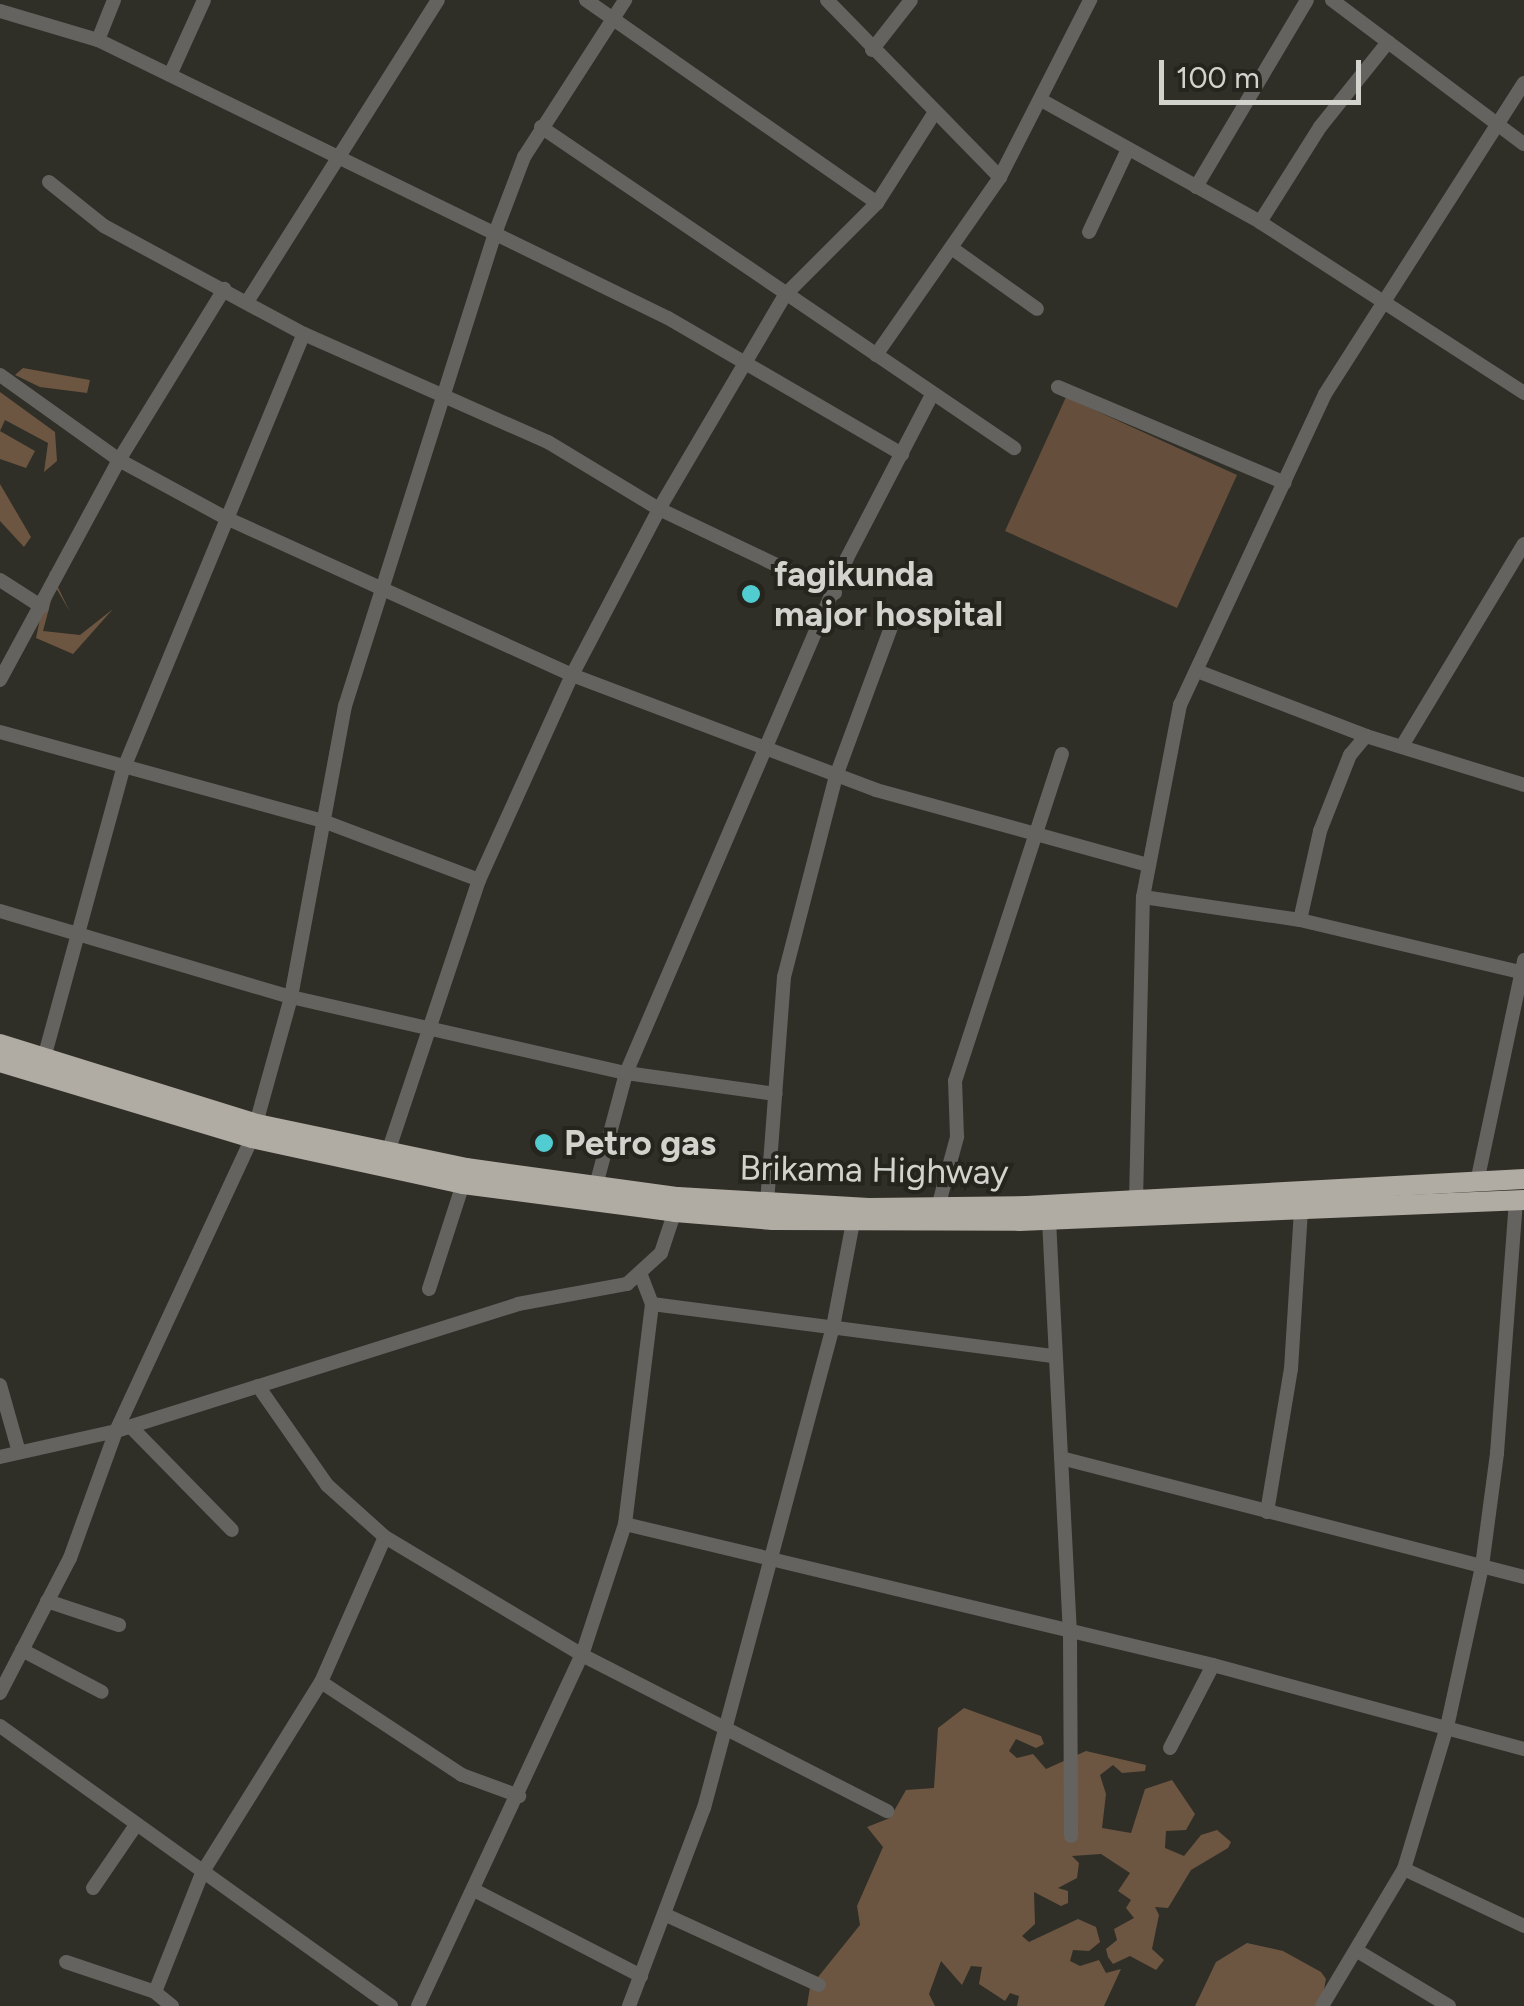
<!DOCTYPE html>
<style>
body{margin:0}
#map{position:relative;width:1524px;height:2006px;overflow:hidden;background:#2f2e27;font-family:Figtree,sans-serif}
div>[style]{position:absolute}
.green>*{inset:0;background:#654f3c}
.forest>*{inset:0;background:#6d5641}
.minor>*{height:14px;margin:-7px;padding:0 7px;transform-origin:7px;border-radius:7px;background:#65635f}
.highway>*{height:20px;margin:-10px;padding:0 10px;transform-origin:10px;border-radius:10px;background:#b0aba3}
.dots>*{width:28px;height:28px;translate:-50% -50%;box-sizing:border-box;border:5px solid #25241d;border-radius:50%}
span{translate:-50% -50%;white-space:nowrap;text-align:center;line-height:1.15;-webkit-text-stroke:8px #25241d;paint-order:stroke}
.poi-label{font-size:35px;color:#d3d3ce;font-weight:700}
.left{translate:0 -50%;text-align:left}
.street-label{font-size:35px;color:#d3d3ce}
.scale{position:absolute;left:1159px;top:60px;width:202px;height:45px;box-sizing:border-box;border:5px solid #d3d3ce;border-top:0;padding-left:12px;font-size:30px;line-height:35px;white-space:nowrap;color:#d3d3ce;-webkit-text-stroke:8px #25241d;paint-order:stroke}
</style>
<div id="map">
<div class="green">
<i style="clip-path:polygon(1066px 397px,1237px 475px,1177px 608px,1005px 531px)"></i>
</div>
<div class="forest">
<i style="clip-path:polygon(23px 368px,90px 380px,87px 393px,40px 387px,15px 375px)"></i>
<i style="clip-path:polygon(0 392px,55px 432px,57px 461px,44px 472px,48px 443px,5px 420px,0 431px)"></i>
<i style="clip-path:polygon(0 431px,35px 451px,26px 468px,0 459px)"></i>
<i style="clip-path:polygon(0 484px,31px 537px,24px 547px,0 521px)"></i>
<i style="clip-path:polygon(50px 571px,70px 612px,55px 586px,43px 631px,80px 635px,113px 609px,73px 654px,36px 638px)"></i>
<i style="clip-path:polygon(964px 1708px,1041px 1736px,1044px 1744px,1036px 1748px,1016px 1739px,1009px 1751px,1017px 1758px,1033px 1754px,1046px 1769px,1086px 1751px,1146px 1765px,1145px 1771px,1122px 1773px,1113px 1765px,1100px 1775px,1106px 1794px,1102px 1828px,1131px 1833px,1145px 1789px,1172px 1780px,1195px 1814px,1186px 1830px,1166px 1831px,1165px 1848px,1184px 1856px,1201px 1835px,1217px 1830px,1231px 1842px,1228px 1848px,1191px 1870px,1168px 1908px,1155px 1907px,1159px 1915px,1152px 1949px,1164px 1960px,1156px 1970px,1130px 1956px,1113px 1964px,1108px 1957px,1106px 1949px,1117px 1940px,1114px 1929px,1134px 1918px,1126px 1908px,1131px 1900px,1118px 1891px,1130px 1873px,1101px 1854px,1072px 1856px,1079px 1863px,1077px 1878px,1058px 1888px,1068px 1891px,1068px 1903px,1061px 1906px,1034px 1892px,1035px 1924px,1022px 1936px,1029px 1942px,1078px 1919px,1096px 1927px,1100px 1942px,1089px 1951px,1073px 1950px,1070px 1961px,1080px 1966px,1099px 1960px,1106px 1973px,1121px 1969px,1104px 2006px,1017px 2006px,1019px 1996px,1010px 1993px,1005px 2001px,979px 1984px,982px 1967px,971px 1966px,962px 1985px,941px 1961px,929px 1994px,935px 2006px,807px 2006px,810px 1987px,860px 1925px,857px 1906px,883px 1847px,867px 1827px,890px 1818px,906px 1790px,934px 1788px,938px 1728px)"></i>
<i style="clip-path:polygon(1247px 1943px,1283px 1951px,1321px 1972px,1326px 1979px,1321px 2006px,1195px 2006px,1216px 1962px)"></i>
</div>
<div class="minor">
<i style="left:586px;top:0;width:355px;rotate:34.9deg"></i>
<i style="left:827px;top:0;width:248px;rotate:45.7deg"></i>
<i style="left:1332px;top:0;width:240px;rotate:36.9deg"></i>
<i style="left:0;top:11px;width:102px;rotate:16.5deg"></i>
<i style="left:98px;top:40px;width:634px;rotate:26deg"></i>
<i style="left:668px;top:318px;width:271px;rotate:30.2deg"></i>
<i style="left:98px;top:40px;width:43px;rotate:-68.2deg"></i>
<i style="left:872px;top:50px;width:63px;rotate:-52deg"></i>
<i style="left:170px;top:75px;width:82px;rotate:-65.6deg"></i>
<i style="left:1043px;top:101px;width:248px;rotate:29.1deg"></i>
<i style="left:1260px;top:222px;width:315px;rotate:32.9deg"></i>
<i style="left:541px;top:127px;width:572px;rotate:34.16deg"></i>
<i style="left:49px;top:182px;width:70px;rotate:38.7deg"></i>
<i style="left:104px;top:226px;width:227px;rotate:28.4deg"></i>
<i style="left:304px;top:334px;width:267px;rotate:23.9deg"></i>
<i style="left:548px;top:442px;width:130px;rotate:31.1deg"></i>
<i style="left:659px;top:509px;width:195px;rotate:25.5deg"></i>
<i style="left:1196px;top:187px;width:217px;rotate:-59.3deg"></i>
<i style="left:1260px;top:222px;width:112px;rotate:-57.7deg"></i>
<i style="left:1320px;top:127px;width:109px;rotate:-51.3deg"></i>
<i style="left:1089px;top:232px;width:92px;rotate:-64.8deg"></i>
<i style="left:953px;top:249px;width:103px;rotate:35.5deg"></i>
<i style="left:247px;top:302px;width:357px;rotate:-57.7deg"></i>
<i style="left:876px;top:355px;width:217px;rotate:-55.1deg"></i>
<i style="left:1000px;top:177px;width:199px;rotate:-63deg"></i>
<i style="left:0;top:375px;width:146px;rotate:35.5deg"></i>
<i style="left:119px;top:460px;width:119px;rotate:28.5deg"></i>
<i style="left:224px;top:517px;width:382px;rotate:24.4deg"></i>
<i style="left:572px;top:675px;width:325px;rotate:20.7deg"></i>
<i style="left:876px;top:790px;width:283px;rotate:15.4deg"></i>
<i style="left:1058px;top:387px;width:246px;rotate:22.9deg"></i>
<i style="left:0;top:580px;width:50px;rotate:32.7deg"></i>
<i style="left:1197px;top:671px;width:181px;rotate:21deg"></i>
<i style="left:1366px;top:736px;width:165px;rotate:17.2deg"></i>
<i style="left:0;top:680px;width:250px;rotate:-61.6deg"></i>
<i style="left:119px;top:460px;width:201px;rotate:-58.4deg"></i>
<i style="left:0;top:732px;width:335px;rotate:15.4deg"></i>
<i style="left:323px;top:821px;width:167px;rotate:20.7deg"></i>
<i style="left:1402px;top:746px;width:236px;rotate:-58.9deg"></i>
<i style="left:1143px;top:897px;width:159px;rotate:8.3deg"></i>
<i style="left:1300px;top:920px;width:226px;rotate:13.3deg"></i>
<i style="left:0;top:911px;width:303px;rotate:16.5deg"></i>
<i style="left:291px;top:997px;width:344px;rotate:12.8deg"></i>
<i style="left:626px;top:1073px;width:151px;rotate:8deg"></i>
<i style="left:1300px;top:920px;width:91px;rotate:-77.3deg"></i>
<i style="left:1320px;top:831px;width:82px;rotate:-68.5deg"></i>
<i style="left:1350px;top:755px;width:25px;rotate:-50deg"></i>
<i style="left:44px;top:1058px;width:299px;rotate:-74.7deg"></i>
<i style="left:123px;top:770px;width:472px;rotate:-67.5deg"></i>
<i style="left:388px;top:1152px;width:287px;rotate:-71.5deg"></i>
<i style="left:479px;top:880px;width:225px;rotate:-65.6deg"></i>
<i style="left:572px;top:675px;width:187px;rotate:-62.3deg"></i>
<i style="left:659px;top:509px;width:248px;rotate:-59.5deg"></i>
<i style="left:785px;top:295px;width:130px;rotate:-45deg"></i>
<i style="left:877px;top:203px;width:104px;rotate:-57.5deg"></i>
<i style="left:1477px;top:1182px;width:227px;rotate:-78deg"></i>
<i style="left:595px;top:1189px;width:120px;rotate:-75deg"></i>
<i style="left:626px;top:1073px;width:560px;rotate:-66.77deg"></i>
<i style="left:847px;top:558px;width:184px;rotate:-62.5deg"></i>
<i style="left:1136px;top:1201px;width:304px;rotate:-88.7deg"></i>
<i style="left:1143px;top:897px;width:196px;rotate:-79.1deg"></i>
<i style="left:1180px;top:705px;width:343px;rotate:-65deg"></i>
<i style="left:1325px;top:394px;width:369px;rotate:-57.4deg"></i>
<i style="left:767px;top:1203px;width:227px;rotate:-85.7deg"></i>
<i style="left:784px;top:977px;width:208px;rotate:-75.5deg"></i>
<i style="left:836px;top:776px;width:167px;rotate:-69.7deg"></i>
<i style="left:938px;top:1207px;width:73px;rotate:-74.8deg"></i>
<i style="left:957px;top:1137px;width:56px;rotate:-92deg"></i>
<i style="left:955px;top:1081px;width:344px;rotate:-71.9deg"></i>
<i style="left:1049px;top:1220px;width:417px;rotate:87.1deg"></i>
<i style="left:1070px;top:1636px;width:200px;rotate:89.7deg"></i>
<i style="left:429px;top:1289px;width:110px;rotate:-72.1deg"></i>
<i style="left:652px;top:1304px;width:404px;rotate:7.4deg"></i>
<i style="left:0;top:1385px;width:70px;rotate:74.2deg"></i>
<i style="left:258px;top:1386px;width:121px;rotate:55.1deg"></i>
<i style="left:327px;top:1485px;width:78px;rotate:41.9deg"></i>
<i style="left:385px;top:1537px;width:230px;rotate:30.9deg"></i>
<i style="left:582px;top:1655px;width:343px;rotate:27.1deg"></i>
<i style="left:131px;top:1427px;width:144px;rotate:45.6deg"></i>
<i style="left:0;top:1457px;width:119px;rotate:-12.6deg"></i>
<i style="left:116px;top:1431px;width:422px;rotate:-17.5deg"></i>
<i style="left:518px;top:1304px;width:111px;rotate:-10.4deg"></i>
<i style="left:627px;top:1284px;width:46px;rotate:-42.4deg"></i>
<i style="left:661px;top:1253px;width:51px;rotate:-71.6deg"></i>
<i style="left:1061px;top:1458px;width:478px;rotate:14.4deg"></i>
<i style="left:1267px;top:1512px;width:145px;rotate:-80.5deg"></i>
<i style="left:1291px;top:1369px;width:157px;rotate:-86.4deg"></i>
<i style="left:625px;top:1524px;width:605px;rotate:13.48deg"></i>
<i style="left:1213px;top:1665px;width:322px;rotate:15.1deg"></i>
<i style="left:47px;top:1601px;width:76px;rotate:18.4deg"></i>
<i style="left:22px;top:1650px;width:90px;rotate:27.7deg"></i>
<i style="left:321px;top:1682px;width:169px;rotate:33.4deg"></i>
<i style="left:462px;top:1775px;width:61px;rotate:20.2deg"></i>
<i style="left:0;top:1693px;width:152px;rotate:-62.6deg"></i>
<i style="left:70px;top:1558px;width:135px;rotate:-70.1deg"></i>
<i style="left:116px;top:1431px;width:323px;rotate:-65.1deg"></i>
<i style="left:252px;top:1138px;width:146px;rotate:-74.5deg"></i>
<i style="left:291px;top:997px;width:296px;rotate:-79.5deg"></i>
<i style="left:345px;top:706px;width:493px;rotate:-72.4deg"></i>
<i style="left:494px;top:236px;width:85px;rotate:-69.2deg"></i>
<i style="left:524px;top:157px;width:187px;rotate:-57.2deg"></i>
<i style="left:0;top:1726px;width:481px;rotate:35.6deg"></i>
<i style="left:1170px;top:1748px;width:93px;rotate:-62.6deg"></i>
<i style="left:1404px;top:1869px;width:133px;rotate:25.4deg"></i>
<i style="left:93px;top:1888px;width:76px;rotate:-55.7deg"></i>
<i style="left:474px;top:1890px;width:188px;rotate:27.2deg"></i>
<i style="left:666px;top:1915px;width:168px;rotate:24.6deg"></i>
<i style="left:1359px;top:1952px;width:105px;rotate:31deg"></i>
<i style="left:66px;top:1962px;width:94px;rotate:18.6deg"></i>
<i style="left:172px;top:2006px;width:22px;rotate:-141deg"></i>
<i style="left:155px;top:1992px;width:128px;rotate:-68.4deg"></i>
<i style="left:202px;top:1873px;width:225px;rotate:-58.1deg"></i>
<i style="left:321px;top:1682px;width:158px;rotate:-66.2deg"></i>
<i style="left:418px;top:2006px;width:387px;rotate:-65deg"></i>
<i style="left:582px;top:1655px;width:138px;rotate:-71.8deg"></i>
<i style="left:625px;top:1524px;width:222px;rotate:-83deg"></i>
<i style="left:652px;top:1304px;width:30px;rotate:-111deg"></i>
<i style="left:629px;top:2006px;width:212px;rotate:-69.3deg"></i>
<i style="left:704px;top:1808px;width:498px;rotate:-75deg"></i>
<i style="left:833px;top:1327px;width:107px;rotate:-79.2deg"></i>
<i style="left:1322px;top:2006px;width:160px;rotate:-59.1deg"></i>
<i style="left:1404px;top:1869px;width:148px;rotate:-73.2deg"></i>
<i style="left:1447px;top:1727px;width:165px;rotate:-77.7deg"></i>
<i style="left:1482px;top:1566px;width:114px;rotate:-82.4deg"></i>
<i style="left:1497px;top:1453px;width:253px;rotate:-85.7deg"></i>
</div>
<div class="highway">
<i style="left:0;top:1044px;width:269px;rotate:17.3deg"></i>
<i style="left:257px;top:1124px;width:214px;rotate:11.9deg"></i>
<i style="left:466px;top:1168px;width:214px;rotate:7.8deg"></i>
<i style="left:678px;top:1197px;width:191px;rotate:3.3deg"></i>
<i style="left:869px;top:1208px;width:158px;rotate:-0.7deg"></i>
<i style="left:1027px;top:1206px;width:498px;rotate:-3.1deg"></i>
<i style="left:0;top:1062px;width:263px;rotate:16.8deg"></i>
<i style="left:252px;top:1138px;width:216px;rotate:12.3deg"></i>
<i style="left:463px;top:1184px;width:214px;rotate:7.5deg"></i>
<i style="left:675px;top:1212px;width:98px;rotate:4.7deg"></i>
<i style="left:773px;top:1220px;width:246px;rotate:0.2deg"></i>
<i style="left:1019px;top:1221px;width:505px;rotate:-2.38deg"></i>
</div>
<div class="dots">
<i style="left:751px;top:594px;background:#51ccd1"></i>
<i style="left:544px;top:1143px;background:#51ccd1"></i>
</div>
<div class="poi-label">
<span class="left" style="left:774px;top:594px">fagikunda<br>major hospital</span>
<span class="left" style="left:564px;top:1143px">Petro gas</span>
</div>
<div class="street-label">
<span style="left:874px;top:1170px;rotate:1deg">Brikama Highway</span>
</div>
<div class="scale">100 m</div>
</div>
